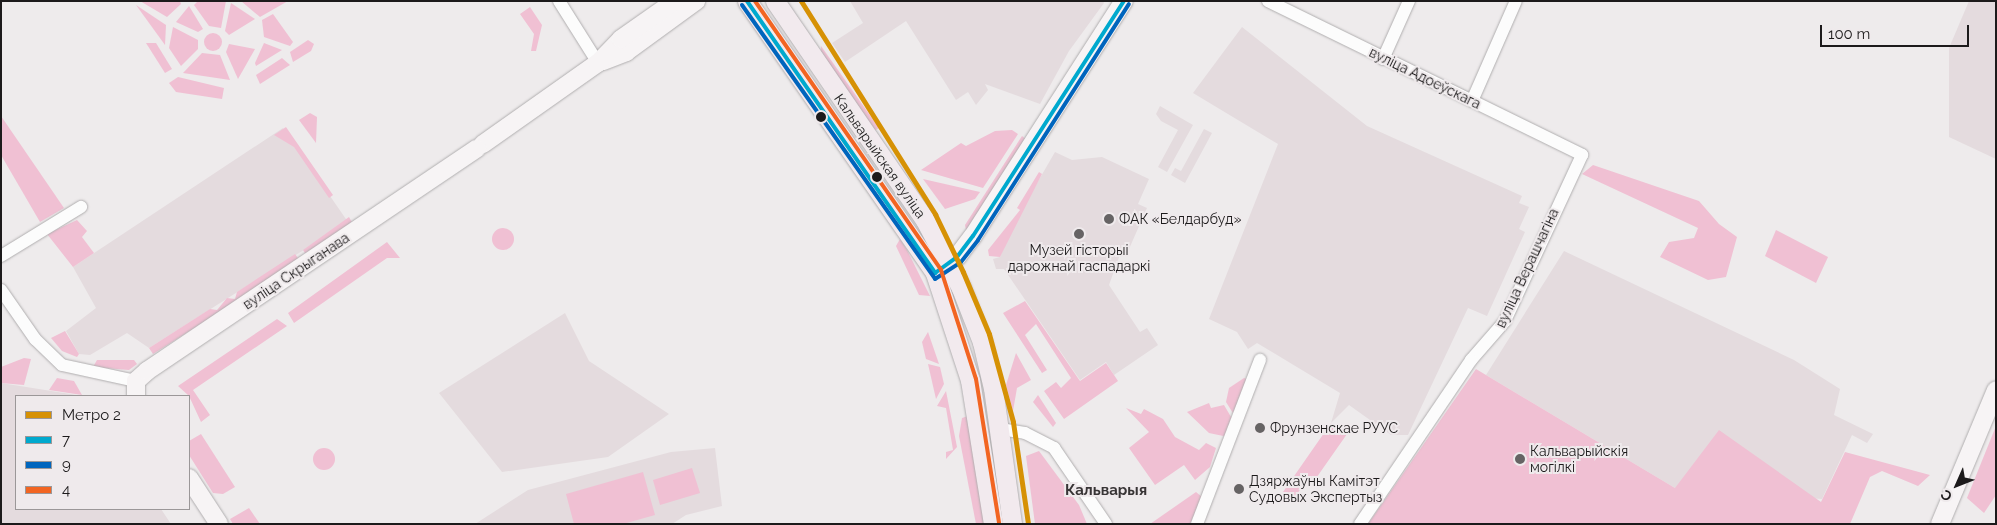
<!DOCTYPE html>
<meta charset="utf-8">
<style>
body{margin:0}
#map{position:relative;width:1997px;height:525px;overflow:hidden;background:#eeebec;font-family:Raleway,sans-serif}
div>[style]{position:absolute}
.built>*{inset:0;background:#e4dbde}
.green>*{inset:0;background:#f0c0d3}
.round{border-radius:50%}
.roads{filter:drop-shadow(0 0 1px #b0aeaf) drop-shadow(0 0 1px #b0aeaf)}
.street>*{height:12px;margin:-6px;padding:0 6px;transform-origin:6px;border-radius:6px;background:#fcfcfc}
.secondary>*{height:18px;margin:-9px;padding:0 9px;transform-origin:9px;border-radius:9px;background:#f7f4f5}
.primary>*{height:19px;margin:-9.5px;padding:0 9.5px;transform-origin:9.5px;border-radius:9.5px;background:#f2eaee}
.bus-1>*{height:4px;margin:-2px;padding:0 2px;transform-origin:2px;border-radius:2px;background:#00a9ce}
.bus-2>*{height:4px;margin:-2px;padding:0 2px;transform-origin:2px;border-radius:2px;background:#0065bd}
.bus-3>*{height:4px;margin:-2px;padding:0 2px;transform-origin:2px;border-radius:2px;background:#f26522}
.metro-1>*{height:5px;margin:-2.5px;padding:0 2.5px;transform-origin:2.5px;border-radius:2.5px;background:#d69104}
.dots>*{width:14px;height:14px;translate:-50% -50%;box-sizing:border-box;border:2px solid #efeaec;border-radius:50%}
span{translate:-50% -50%;white-space:nowrap;text-align:center;line-height:1.15;-webkit-text-stroke:4px #efeaec;paint-order:stroke}
.street-label{font-size:14px;color:#1c1a1b}
.poi-label{font-size:14px;color:#1c1a1b}
.left{translate:0 -50%;text-align:left}
.neighbourhood-label{font-size:15px;color:#383536;font-weight:700}
.frame{position:absolute;inset:0;border:2px solid #1c1a1b;pointer-events:none}
.legend{position:absolute;left:15px;top:395px;width:175px;height:115px;box-sizing:border-box;background:#efeaec;border:1px solid #9b9798;margin:0;padding:6px 9px;list-style:none;font-size:15px;color:#1c1a1b}
.legend li{display:flex;align-items:center;gap:10px;height:25px}
.legend b{width:25px;border:1px solid #9b9798}
.north{position:absolute;left:1932px;top:460px;width:50px;height:50px;-webkit-text-stroke:4px #efeaec;paint-order:stroke;rotate:226deg;font-size:14px;font-weight:700;line-height:20px;text-align:center;color:#1c1a1b}
.north::after{content:'';display:block;margin:auto;width:18px;height:22px;background:#1c1a1b;clip-path:polygon(50% 0,100% 100%,50% 72%,0 100%)}
.scale{position:absolute;left:1820px;top:25px;width:149px;height:22px;box-sizing:border-box;border:2px solid #1c1a1b;border-top:0;padding-left:6px;font-size:15px;line-height:18px;white-space:nowrap;color:#1c1a1b;-webkit-text-stroke:4px #efeaec;paint-order:stroke}
</style>
<div id="map">
<div class="built">
<i style="clip-path:polygon(850px 1px,1103px 1px,1104px 3px,1069px 51px,1040px 104px,985px 84px,988px 90px,976px 105px,968px 92px,956px 100px,906px 21px,845px 62px,832px 43px,863px 23px)"></i>
<i style="clip-path:polygon(1969px 1px,1996px 2px,1996px 159px,1949px 137px,1949px 48px)"></i>
<i style="clip-path:polygon(1242px 27px,1367px 126px,1522px 196px,1519px 203px,1529px 207px,1519px 229px,1525px 232px,1487px 316px,1468px 308px,1408px 435px,1391px 435px,1349px 405px,1331px 423px,1340px 393px,1257px 343px,1248px 349px,1237px 332px,1209px 319px,1278px 144px,1193px 93px)"></i>
<i style="clip-path:polygon(1160px 106px,1193px 125px,1167px 172px,1158px 167px,1178px 130px,1161px 121px,1156px 114px)"></i>
<i style="clip-path:polygon(283px 128px,348px 222px,149px 348px,127px 333px,90px 355px,79px 354px,66px 331px,96px 308px,73px 267px)"></i>
<i style="clip-path:polygon(1204px 129px,1212px 133px,1185px 183px,1171px 175px,1175px 168px,1181px 171px)"></i>
<i style="clip-path:polygon(1055px 152px,1072px 160px,1102px 157px,1149px 179px,1138px 204px,1147px 208px,1129px 249px,1123px 246px,1109px 285px,1140px 332px,1147px 328px,1158px 345px,1114px 375px,1106px 362px,1080px 380px,1004px 269px,996px 269px,993px 259px,1000px 257px,1014px 223px)"></i>
<i style="clip-path:polygon(1564px 251px,1794px 360px,1840px 389px,1834px 415px,1873px 434px,1867px 443px,1852px 435px,1822px 499px,1675px 488px,1486px 375px)"></i>
<i style="clip-path:polygon(565px 313px,589px 361px,669px 414px,608px 457px,502px 472px,439px 393px)"></i>
<i style="clip-path:polygon(1px 383px,83px 396px,16px 396px,16px 509px,161px 509px,171px 524px,1px 524px)"></i>
<i style="clip-path:polygon(715px 448px,722px 506px,686px 515px,672px 524px,475px 524px,528px 490px,671px 452px)"></i>
</div>
<div class="green">
<i style="clip-path:polygon(140px 1px,180px 1px,181px 4px,167px 17px)"></i>
<i style="clip-path:polygon(198px 1px,226px 1px,221px 28px,209px 26px,194px 5px)"></i>
<i style="clip-path:polygon(241px 1px,288px 1px,260px 17px)"></i>
<i style="clip-path:polygon(231px 3px,255px 19px,229px 35px,225px 31px)"></i>
<i style="clip-path:polygon(136px 5px,166px 25px,165px 45px)"></i>
<i style="clip-path:polygon(189px 6px,203px 29px,198px 32px,176px 22px)"></i>
<i style="clip-path:polygon(530px 7px,542px 25px,536px 51px,531px 51px,534px 34px,520px 14px)"></i>
<i style="clip-path:polygon(273px 14px,293px 42px,290px 46px,264px 37px,262px 20px)"></i>
<i style="clip-path:polygon(173px 27px,198px 40px,198px 49px,181px 66px,169px 48px)"></i>
<i class="round" style="left:204px;top:33px;width:18px;height:18px"></i>
<i style="clip-path:polygon(308px 40px,314px 44px,311px 51px,293px 62px,290px 52px)"></i>
<i style="clip-path:polygon(146px 43px,156px 43px,172px 69px,165px 73px)"></i>
<i style="clip-path:polygon(264px 43px,282px 50px,256px 66px,255px 63px)"></i>
<i style="clip-path:polygon(229px 44px,255px 49px,238px 79px,226px 52px)"></i>
<i style="clip-path:polygon(821px 46px,879px 128px,874px 131px,821px 54px)"></i>
<i style="clip-path:polygon(202px 53px,220px 55px,230px 80px,183px 73px)"></i>
<i style="clip-path:polygon(282px 58px,290px 65px,260px 84px,256px 75px)"></i>
<i style="clip-path:polygon(178px 77px,224px 88px,222px 99px,176px 92px,169px 83px)"></i>
<i style="clip-path:polygon(310px 113px,317px 117px,316px 143px,299px 120px)"></i>
<i style="clip-path:polygon(1px 116px,64px 208px,40px 222px,1px 155px)"></i>
<i style="clip-path:polygon(286px 127px,333px 195px,329px 198px,294px 147px,274px 135px)"></i>
<i style="clip-path:polygon(1012px 130px,1018px 134px,983px 188px,921px 170px,961px 143px,966px 146px,995px 131px)"></i>
<i style="clip-path:polygon(1022px 136px,1027px 140px,966px 230px,965px 225px)"></i>
<i style="clip-path:polygon(1593px 165px,1699px 201px,1719px 224px,1737px 237px,1726px 277px,1708px 280px,1660px 257px,1669px 242px,1694px 238px,1698px 228px,1582px 174px)"></i>
<i style="clip-path:polygon(1039px 172px,1042px 174px,1000px 257px,989px 256px,988px 250px,1020px 210px,1017px 208px)"></i>
<i style="clip-path:polygon(923px 179px,980px 192px,975px 199px,945px 209px)"></i>
<i style="clip-path:polygon(349px 217px,353px 224px,307px 256px,303px 250px)"></i>
<i style="clip-path:polygon(77px 220px,87px 231px,82px 237px,94px 253px,73px 267px,47px 234px)"></i>
<i class="round" style="left:492px;top:228px;width:22px;height:22px"></i>
<i style="clip-path:polygon(1776px 230px,1828px 257px,1816px 283px,1765px 256px)"></i>
<i style="clip-path:polygon(900px 239px,907px 250px,930px 296px,919px 295px,896px 246px)"></i>
<i style="clip-path:polygon(387px 242px,400px 258px,387px 258px,294px 323px,288px 313px)"></i>
<i style="clip-path:polygon(295px 254px,298px 258px,293px 266px,153px 354px,149px 348px,210px 309px,217px 310px,227px 298px,235px 299px,237px 292px)"></i>
<i style="clip-path:polygon(1025px 301px,1080px 381px,1106px 363px,1118px 381px,1064px 419px,1044px 391px,1056px 382px,1061px 388px,1071px 378px,1036px 324px,1025px 335px,1047px 370px,1042px 373px,1003px 313px)"></i>
<i style="clip-path:polygon(277px 319px,287px 326px,193px 390px,210px 415px,201px 422px,189px 396px,178px 386px)"></i>
<i style="clip-path:polygon(65px 331px,79px 354px,77px 357px,62px 351px,51px 338px)"></i>
<i style="clip-path:polygon(928px 332px,939px 364px,926px 359px,922px 342px)"></i>
<i style="clip-path:polygon(1016px 353px,1031px 380px,1017px 388px,1013px 411px,1006px 385px)"></i>
<i style="clip-path:polygon(24px 358px,31px 359px,24px 385px,1px 383px,1px 367px)"></i>
<i style="clip-path:polygon(97px 360px,134px 360px,137px 364px,129px 370px,93px 367px)"></i>
<i style="clip-path:polygon(928px 364px,940px 367px,944px 384px,936px 399px)"></i>
<i style="clip-path:polygon(1476px 369px,1675px 488px,1719px 430px,1821px 502px,1845px 452px,1930px 475px,1918px 486px,1882px 471px,1870px 477px,1850px 524px,1368px 524px)"></i>
<i style="clip-path:polygon(57px 378px,74px 381px,82px 395px,49px 390px)"></i>
<i style="clip-path:polygon(1244px 378px,1247px 379px,1236px 418px,1226px 402px,1229px 388px)"></i>
<i style="clip-path:polygon(946px 391px,957px 447px,946px 459px,946px 452px,953px 450px,946px 408px,937px 406px)"></i>
<i style="clip-path:polygon(1038px 395px,1056px 423px,1053px 427px,1033px 402px)"></i>
<i style="clip-path:polygon(1209px 403px,1211px 408px,1224px 405px,1234px 422px,1228px 437px,1209px 433px,1187px 412px)"></i>
<i style="clip-path:polygon(1126px 408px,1141px 414px,1144px 409px,1163px 419px,1175px 437px,1199px 450px,1206px 443px,1216px 448px,1210px 467px,1195px 480px,1184px 465px,1155px 485px,1129px 448px,1149px 432px)"></i>
<i style="clip-path:polygon(968px 416px,985px 524px,976px 524px,959px 436px,962px 418px)"></i>
<i style="clip-path:polygon(1331px 423px,1347px 434px,1312px 484px,1303px 486px,1293px 499px,1283px 492px)"></i>
<i style="clip-path:polygon(1996px 426px,1996px 495px,1984px 513px,1967px 498px)"></i>
<i style="clip-path:polygon(201px 434px,235px 487px,223px 494px,213px 493px,189px 455px,189px 441px)"></i>
<i class="round" style="left:313px;top:448px;width:22px;height:22px"></i>
<i style="clip-path:polygon(1039px 451px,1079px 505px,1087px 524px,1035px 524px,1026px 456px)"></i>
<i style="clip-path:polygon(692px 468px,700px 493px,660px 505px,653px 480px)"></i>
<i style="clip-path:polygon(643px 472px,655px 515px,623px 524px,574px 524px,566px 494px)"></i>
<i style="clip-path:polygon(1196px 492px,1202px 497px,1190px 524px,1150px 524px)"></i>
<i style="clip-path:polygon(249px 508px,260px 524px,233px 524px,230px 519px)"></i>
</div>
<div class="roads">
<div class="street">
<i style="left:559px;top:1px;width:73px;rotate:57.8deg"></i>
<i style="left:1268px;top:1px;width:350px;rotate:26.1deg"></i>
<i style="left:1582px;top:155px;width:183px;rotate:114.9deg"></i>
<i style="left:1505px;top:321px;width:52px;rotate:131.1deg"></i>
<i style="left:1471px;top:360px;width:198px;rotate:124.1deg"></i>
<i style="left:1383px;top:59px;width:64px;rotate:-65.9deg"></i>
<i style="left:1472px;top:101px;width:109px;rotate:-66.3deg"></i>
<i style="left:1px;top:256px;width:94px;rotate:-31.5deg"></i>
<i style="left:1px;top:290px;width:60px;rotate:55.2deg"></i>
<i style="left:35px;top:339px;width:37px;rotate:44deg"></i>
<i style="left:62px;top:365px;width:76px;rotate:12.2deg"></i>
<i style="left:1000px;top:429px;width:25px;rotate:9deg"></i>
<i style="left:1025px;top:433px;width:33px;rotate:27deg"></i>
<i style="left:1054px;top:448px;width:92px;rotate:55.6deg"></i>
<i style="left:1197px;top:524px;width:176px;rotate:-69deg"></i>
</div>
<div class="secondary">
<i style="left:603px;top:61px;width:25px;rotate:-21deg"></i>
<i style="left:626px;top:52px;width:87px;rotate:-36.1deg"></i>
<i style="left:483px;top:144px;width:141px;rotate:-35.2deg"></i>
<i style="left:598px;top:63px;width:33px;rotate:-46deg"></i>
<i style="left:621px;top:39px;width:66px;rotate:-35.1deg"></i>
<i style="left:937px;top:271px;width:24px;rotate:-35deg"></i>
<i style="left:957px;top:257px;width:26px;rotate:-53deg"></i>
<i style="left:973px;top:236px;width:279px;rotate:-57.3deg"></i>
<i style="left:136px;top:396px;width:15px;rotate:-90deg"></i>
<i style="left:136px;top:381px;width:15px;rotate:-42deg"></i>
<i style="left:147px;top:371px;width:398px;rotate:-34deg"></i>
<i style="left:189px;top:478px;width:55px;rotate:56.9deg"></i>
<i style="left:1940px;top:524px;width:145px;rotate:-67.3deg"></i>
</div>
<div class="primary">
<i style="left:747px;top:1px;width:331px;rotate:55.3deg"></i>
<i style="left:935px;top:273px;width:113px;rotate:71.9deg"></i>
<i style="left:970px;top:380px;width:146px;rotate:80.9deg"></i>
<i style="left:775px;top:1px;width:265px;rotate:55.6deg"></i>
<i style="left:925px;top:220px;width:77px;rotate:62.1deg"></i>
<i style="left:961px;top:288px;width:58px;rotate:68.7deg"></i>
<i style="left:982px;top:342px;width:47px;rotate:76.6deg"></i>
<i style="left:993px;top:388px;width:137px;rotate:82deg"></i>
</div>
</div>
<div class="bus-1">
<i style="left:747px;top:1px;width:331px;rotate:55.3deg"></i>
<i style="left:935px;top:273px;width:27px;rotate:-36deg"></i>
<i style="left:957px;top:257px;width:26px;rotate:-53deg"></i>
<i style="left:973px;top:236px;width:279px;rotate:-57.3deg"></i>
</div>
<div class="bus-2">
<i style="left:742px;top:5px;width:335px;rotate:54.8deg"></i>
<i style="left:935px;top:279px;width:31px;rotate:-33deg"></i>
<i style="left:961px;top:262px;width:28px;rotate:-52deg"></i>
<i style="left:978px;top:240px;width:280px;rotate:-57.4deg"></i>
</div>
<div class="bus-3">
<i style="left:755px;top:1px;width:327px;rotate:55.3deg"></i>
<i style="left:941px;top:270px;width:114px;rotate:72.2deg"></i>
<i style="left:976px;top:379px;width:146px;rotate:80.9deg"></i>
</div>
<div class="metro-1">
<i style="left:801px;top:1px;width:252px;rotate:57.8deg"></i>
<i style="left:935px;top:214px;width:64px;rotate:64.2deg"></i>
<i style="left:963px;top:272px;width:67px;rotate:67.2deg"></i>
<i style="left:989px;top:334px;width:91px;rotate:74.7deg"></i>
<i style="left:1013px;top:422px;width:103px;rotate:81.6deg"></i>
</div>
<div class="dots">
<i style="left:821px;top:117px;background:#1c1a1b"></i>
<i style="left:877px;top:177px;background:#1c1a1b"></i>
<i style="left:1109px;top:219px;background:#666364"></i>
<i style="left:1079px;top:234px;background:#666364"></i>
<i style="left:1260px;top:428px;background:#666364"></i>
<i style="left:1520px;top:459px;background:#666364"></i>
<i style="left:1239px;top:489px;background:#666364"></i>
</div>
<div class="street-label">
<span style="left:1425px;top:78px;rotate:26deg">вуліца Адоеўскага</span>
<span style="left:880px;top:156px;rotate:55deg">Кальварыйская вуліца</span>
<span style="left:1527px;top:268px;rotate:-65deg">вуліца Верашчагіна</span>
<span style="left:296px;top:271px;rotate:-34deg">вуліца Скрыганава</span>
</div>
<div class="poi-label">
<span class="left" style="left:1119px;top:219px">ФАК «Белдарбуд»</span>
<span style="left:1079px;top:258px">Музей гісторыі<br>дарожнай гаспадаркі</span>
<span class="left" style="left:1270px;top:428px">Фрунзенскае РУУС</span>
<span class="left" style="left:1530px;top:459px">Кальварыйскія<br>могілкі</span>
<span class="left" style="left:1249px;top:489px">Дзяржаўны Камітэт<br>Судовых Экспертыз</span>
</div>
<div class="neighbourhood-label">
<span style="left:1106px;top:491px">Кальварыя</span>
</div>
<div class="frame"></div>
<ul class="legend">
<li><b style="height:6px;background:#d69104"></b>Метро 2</li>
<li><b style="height:6px;background:#00a9ce"></b>7</li>
<li><b style="height:6px;background:#0065bd"></b>9</li>
<li><b style="height:6px;background:#f26522"></b>4</li>
</ul>
<div class="north">С</div>
<div class="scale">100 m</div>
</div>
